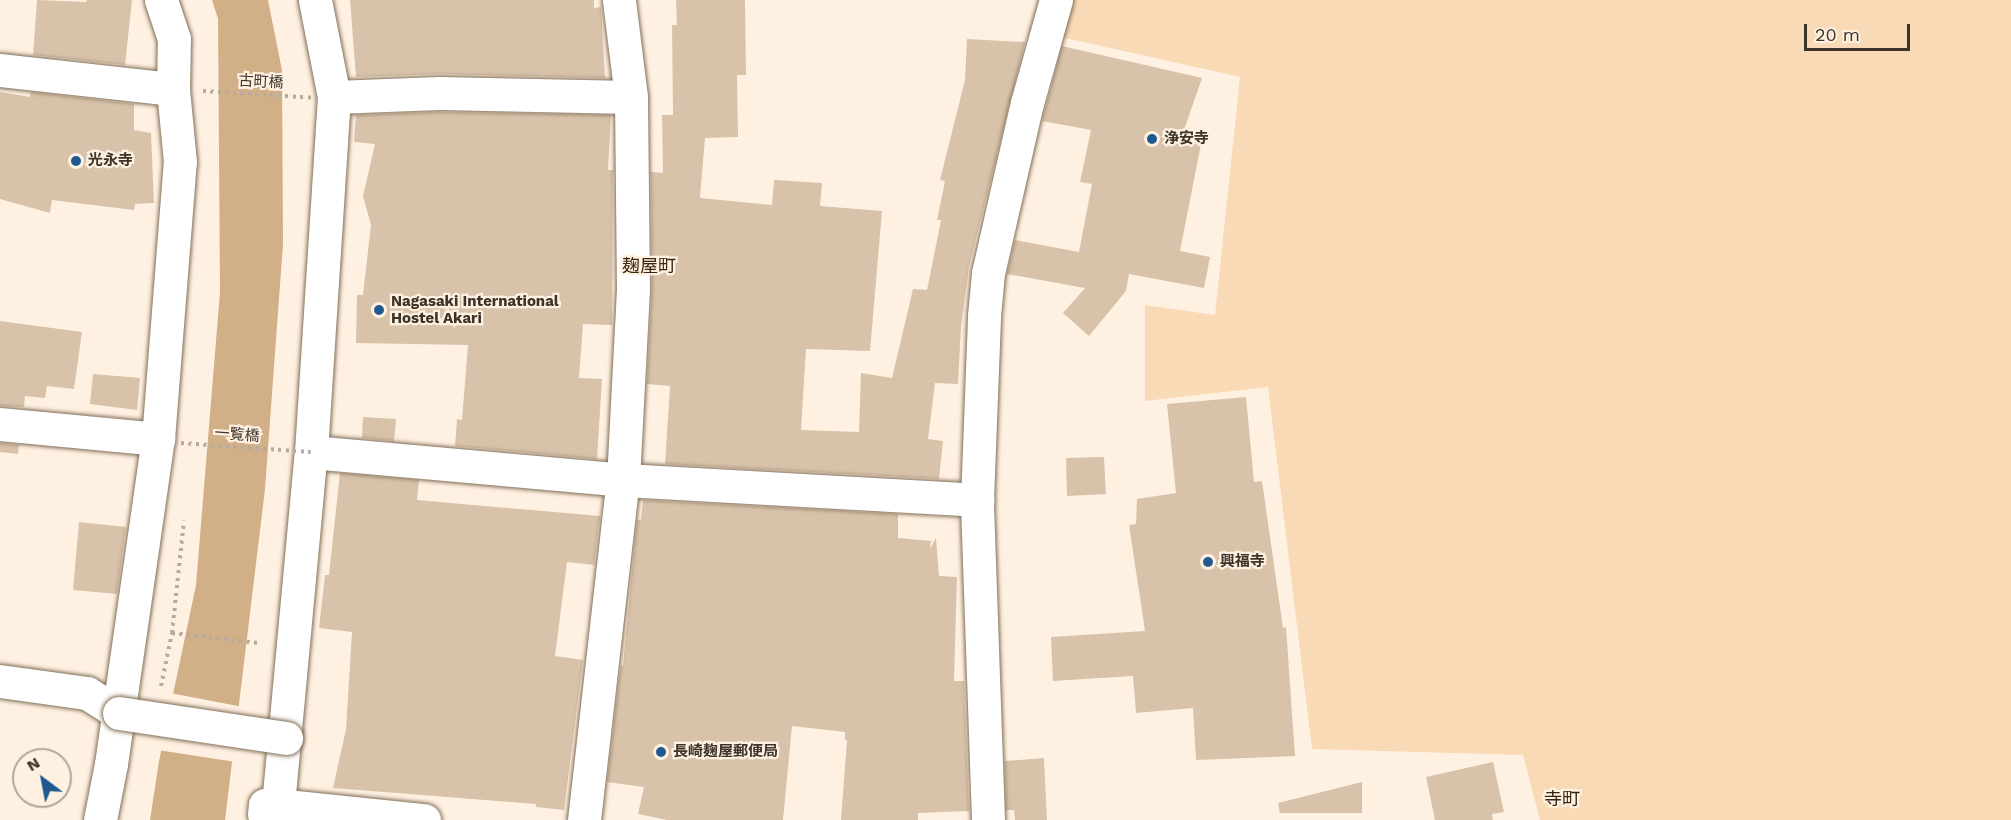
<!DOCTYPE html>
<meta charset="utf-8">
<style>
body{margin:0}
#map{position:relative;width:2011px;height:820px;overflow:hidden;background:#fff1e2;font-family:"Work Sans","Noto Sans JP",sans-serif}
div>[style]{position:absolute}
.green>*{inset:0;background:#f9dab6}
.water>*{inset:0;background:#d1b088}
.pier>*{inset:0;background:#fff1e2}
.building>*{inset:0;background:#d8c3aa}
.path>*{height:4px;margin-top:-2px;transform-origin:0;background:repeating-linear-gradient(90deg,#b7ab9d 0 3px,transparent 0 7.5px)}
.roads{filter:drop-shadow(0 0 2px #816e57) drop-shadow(0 0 2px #816e57)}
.street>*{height:33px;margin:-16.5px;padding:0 16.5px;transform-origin:16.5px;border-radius:16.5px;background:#fff}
.secondary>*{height:33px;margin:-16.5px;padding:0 16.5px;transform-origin:16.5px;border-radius:16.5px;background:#fff}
.path-bridge>*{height:4px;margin-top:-2px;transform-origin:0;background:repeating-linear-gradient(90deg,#b7ab9d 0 3px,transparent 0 7.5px)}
.bridges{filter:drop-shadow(0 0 2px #816e57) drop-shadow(0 0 2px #816e57)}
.street-bridge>*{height:33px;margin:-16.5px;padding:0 16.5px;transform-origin:16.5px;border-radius:16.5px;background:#fff}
.dots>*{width:16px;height:16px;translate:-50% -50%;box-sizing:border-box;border:3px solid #fff1e2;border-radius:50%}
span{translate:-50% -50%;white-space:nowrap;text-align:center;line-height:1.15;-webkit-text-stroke:4.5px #fff1e2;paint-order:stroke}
.street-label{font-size:15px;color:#3c3329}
.poi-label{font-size:15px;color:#3c3329;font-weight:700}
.left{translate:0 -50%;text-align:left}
.quarter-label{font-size:18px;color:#372611}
.north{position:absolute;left:12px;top:748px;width:60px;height:60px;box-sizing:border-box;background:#fff1e2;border:2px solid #b1a598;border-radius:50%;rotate:328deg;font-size:16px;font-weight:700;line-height:24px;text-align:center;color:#3c3329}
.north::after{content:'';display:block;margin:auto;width:21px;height:27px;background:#205990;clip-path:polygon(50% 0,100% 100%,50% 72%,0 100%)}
.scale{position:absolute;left:1804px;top:24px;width:106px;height:27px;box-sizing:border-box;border:3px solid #3c3329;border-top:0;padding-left:8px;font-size:18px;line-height:21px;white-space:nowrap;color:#3c3329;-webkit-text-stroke:4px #fff1e2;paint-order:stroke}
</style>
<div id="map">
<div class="green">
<i style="clip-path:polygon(1070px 0,2011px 0,2011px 820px,1540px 820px,1523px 755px,1312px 749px,1268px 387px,1145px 401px,1145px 305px,1215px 315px,1240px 77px,1061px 37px)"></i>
</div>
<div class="water">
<i style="clip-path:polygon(212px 0,268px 0,282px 70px,283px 244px,265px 489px,225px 820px,150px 820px,159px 761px,196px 585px,220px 292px,218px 19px)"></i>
</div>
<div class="pier">
<i style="clip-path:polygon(170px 693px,243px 707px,236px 762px,158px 750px)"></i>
</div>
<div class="building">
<i style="clip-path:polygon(37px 0,86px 2px,87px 0,132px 0,125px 65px,33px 55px)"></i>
<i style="clip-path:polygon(350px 0,594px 0,594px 8px,601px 7px,605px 78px,439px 74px,356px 77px)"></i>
<i style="clip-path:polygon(676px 0,745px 0,746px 75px,737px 75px,738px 137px,705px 138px,700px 198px,772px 205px,774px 180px,822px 183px,820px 206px,882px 211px,870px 351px,806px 349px,801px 430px,859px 432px,861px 373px,892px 378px,913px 289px,927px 290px,941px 220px,937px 220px,945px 181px,940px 180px,965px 80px,967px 39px,1025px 42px,969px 267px,961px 327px,958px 384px,935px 383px,928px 439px,943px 441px,939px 479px,665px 464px,670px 386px,647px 384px,652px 290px,651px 172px,663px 173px,662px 115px,673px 115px,672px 25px,677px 25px)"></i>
<i style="clip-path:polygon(1062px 46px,1202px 78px,1184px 130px,1203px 134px,1180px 251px,1210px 257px,1204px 288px,1129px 274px,1126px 291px,1089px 336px,1063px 313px,1085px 288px,1007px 274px,1015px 240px,1079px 252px,1092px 184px,1080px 182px,1091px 130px,1042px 121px)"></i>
<i style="clip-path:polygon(0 92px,30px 97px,31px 92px,134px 104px,134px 130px,151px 133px,154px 203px,135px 204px,134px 210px,52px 200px,50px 213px,0 199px)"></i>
<i style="clip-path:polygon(439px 112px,611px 115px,608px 170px,613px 170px,612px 325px,583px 324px,579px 378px,602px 379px,597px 459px,455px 446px,457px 419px,462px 420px,468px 345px,356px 343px,357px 295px,363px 295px,371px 225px,363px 196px,375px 144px,354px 142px,356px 115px)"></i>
<i style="clip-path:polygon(0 321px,82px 332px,74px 389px,47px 386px,45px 398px,25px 396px,24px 407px,0 406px)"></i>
<i style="clip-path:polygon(93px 374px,140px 378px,137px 410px,90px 404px)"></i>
<i style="clip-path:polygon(1246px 397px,1254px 482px,1262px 481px,1283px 628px,1286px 627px,1295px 756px,1196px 760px,1193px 708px,1136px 713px,1133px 676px,1053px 681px,1051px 637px,1145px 631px,1129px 525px,1136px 524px,1137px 499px,1176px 493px,1167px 404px)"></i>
<i style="clip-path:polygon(363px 417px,396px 419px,394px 441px,362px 438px)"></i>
<i style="clip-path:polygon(0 443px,19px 445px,18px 454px,0 452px)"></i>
<i style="clip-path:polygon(1104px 457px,1106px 494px,1067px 496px,1066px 458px)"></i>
<i style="clip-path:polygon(340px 473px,419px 480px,417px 500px,600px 516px,594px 565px,567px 562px,555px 656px,583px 660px,564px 810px,536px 807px,536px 804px,333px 788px,346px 729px,352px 632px,319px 628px,325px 575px,329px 575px)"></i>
<i style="clip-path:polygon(643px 500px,898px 514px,898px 538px,931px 541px,930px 549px,936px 538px,939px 576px,957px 577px,954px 681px,964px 681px,969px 811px,918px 813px,918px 820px,841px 820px,847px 740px,845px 740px,845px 732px,792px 726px,783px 820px,667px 820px,638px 814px,644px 787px,607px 782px,621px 665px,623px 666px,637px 520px,641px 520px)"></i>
<i style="clip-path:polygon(79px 522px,126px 527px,117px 594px,73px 590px)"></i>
<i style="clip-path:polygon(1044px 758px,1047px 820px,1015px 820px,1014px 810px,1006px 810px,1005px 761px)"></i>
<i style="clip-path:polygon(1493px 762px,1504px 812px,1492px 814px,1493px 820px,1435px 820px,1426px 777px)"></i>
<i style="clip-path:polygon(1362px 782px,1362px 813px,1280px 813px,1278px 803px)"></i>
</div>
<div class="path">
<i style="left:172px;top:633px;width:87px;rotate:6.6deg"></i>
<i style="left:161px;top:686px;width:54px;rotate:-78.3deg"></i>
<i style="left:172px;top:633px;width:113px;rotate:-83.9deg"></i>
</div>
<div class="roads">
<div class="street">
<i style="left:0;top:70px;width:174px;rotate:6.3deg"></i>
<i style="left:334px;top:97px;width:105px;rotate:-2.2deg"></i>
<i style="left:439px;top:93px;width:192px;rotate:1.2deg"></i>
<i style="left:0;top:424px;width:159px;rotate:5.4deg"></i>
<i style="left:311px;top:452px;width:313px;rotate:5.1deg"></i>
<i style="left:623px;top:480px;width:355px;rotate:3.2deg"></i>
<i style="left:278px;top:805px;width:355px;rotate:-84.7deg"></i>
<i style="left:311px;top:452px;width:356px;rotate:-86.3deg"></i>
<i style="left:334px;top:97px;width:99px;rotate:-101.1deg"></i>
<i style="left:264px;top:814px;width:9px;rotate:-84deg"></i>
<i style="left:265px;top:805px;width:13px"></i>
<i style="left:278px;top:805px;width:147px;rotate:5.9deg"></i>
<i style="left:100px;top:820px;width:57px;rotate:-78.9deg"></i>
<i style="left:111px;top:764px;width:328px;rotate:-81.8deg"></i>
<i style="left:158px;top:439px;width:278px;rotate:-85.5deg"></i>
<i style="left:180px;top:162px;width:73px;rotate:-95.5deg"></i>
<i style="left:173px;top:89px;width:50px;rotate:-88.9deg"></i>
<i style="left:174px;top:39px;width:41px;rotate:-108.4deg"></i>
<i style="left:584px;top:820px;width:342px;rotate:-83.5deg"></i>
<i style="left:623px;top:480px;width:190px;rotate:-87deg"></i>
<i style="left:633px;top:290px;width:193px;rotate:-90.6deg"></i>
<i style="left:631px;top:97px;width:98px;rotate:-97.1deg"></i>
<i style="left:988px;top:820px;width:320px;rotate:-92deg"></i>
<i style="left:977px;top:500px;width:184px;rotate:-87.8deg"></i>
<i style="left:984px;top:316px;width:43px;rotate:-84.7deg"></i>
<i style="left:988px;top:273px;width:174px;rotate:-77.1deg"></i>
<i style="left:1027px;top:103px;width:107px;rotate:-74.3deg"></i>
</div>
<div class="secondary">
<i style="left:0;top:681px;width:88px;rotate:7.9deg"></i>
<i style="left:87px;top:693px;width:38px;rotate:32deg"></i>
</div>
</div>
<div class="path-bridge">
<i style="left:203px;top:91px;width:115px;rotate:3.5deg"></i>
<i style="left:181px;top:443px;width:130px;rotate:4deg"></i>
</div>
<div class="bridges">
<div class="street-bridge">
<i style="left:119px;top:713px;width:169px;rotate:8.5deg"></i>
</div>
</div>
<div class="dots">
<i style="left:1152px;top:139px;background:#205990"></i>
<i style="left:76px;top:161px;background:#205990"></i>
<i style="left:379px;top:310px;background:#205990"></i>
<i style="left:1208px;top:562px;background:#205990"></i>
<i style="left:661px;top:752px;background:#205990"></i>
</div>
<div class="street-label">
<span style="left:261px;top:82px;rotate:3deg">古町橋</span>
<span style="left:237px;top:435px;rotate:4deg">一覧橋</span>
</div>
<div class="poi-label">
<span class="left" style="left:1164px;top:139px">浄安寺</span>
<span class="left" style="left:88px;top:161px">光永寺</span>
<span class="left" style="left:391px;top:310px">Nagasaki International<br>Hostel Akari</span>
<span class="left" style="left:1220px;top:562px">興福寺</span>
<span class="left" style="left:673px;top:752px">長崎麹屋郵便局</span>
</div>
<div class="quarter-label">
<span style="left:649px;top:266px">麹屋町</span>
<span style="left:1562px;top:799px">寺町</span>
</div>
<div class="north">N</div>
<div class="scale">20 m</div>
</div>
